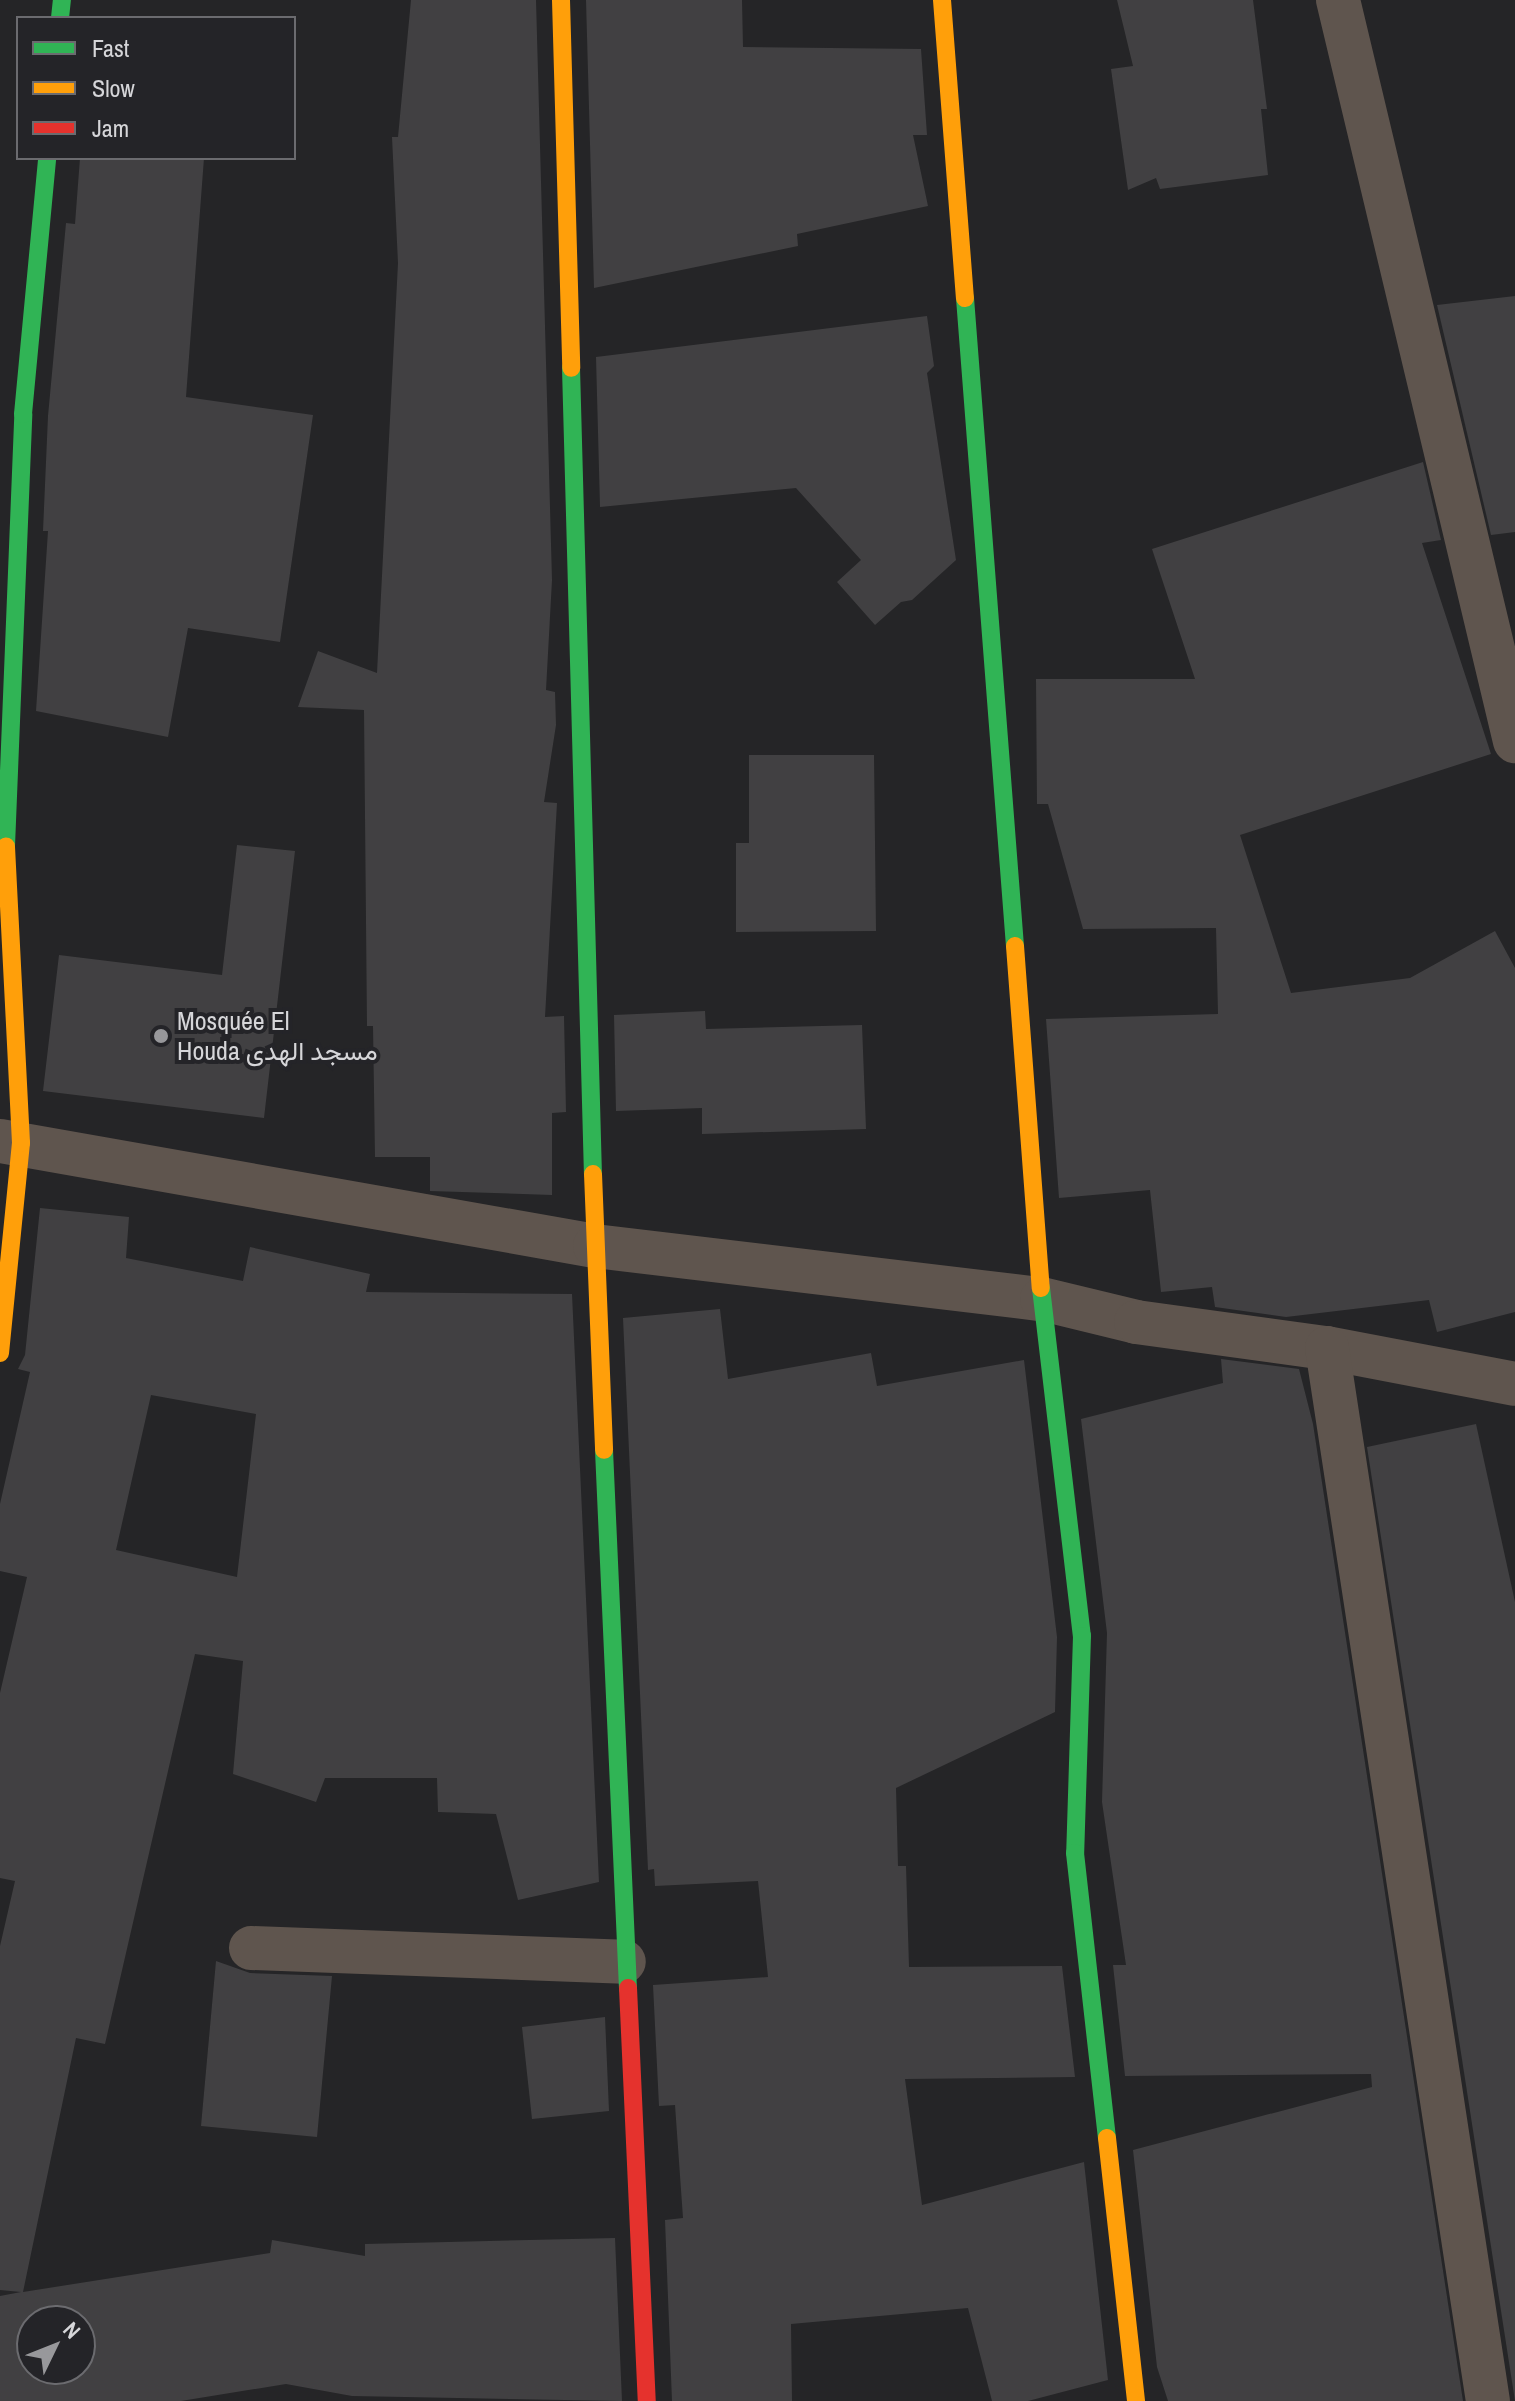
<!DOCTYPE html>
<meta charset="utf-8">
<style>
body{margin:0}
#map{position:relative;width:1515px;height:2401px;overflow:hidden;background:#252527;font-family:"Archivo Narrow",Vazirmatn,sans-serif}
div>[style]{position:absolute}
.building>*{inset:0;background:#414042}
.street>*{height:44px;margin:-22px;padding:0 22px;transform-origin:22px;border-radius:22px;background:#5f554e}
.fast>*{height:18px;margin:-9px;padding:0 9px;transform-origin:9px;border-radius:9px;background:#30b455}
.slow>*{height:18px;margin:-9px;padding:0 9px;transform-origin:9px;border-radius:9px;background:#ff9f0a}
.jam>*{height:18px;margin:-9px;padding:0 9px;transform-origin:9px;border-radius:9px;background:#e5322d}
.dots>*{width:22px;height:22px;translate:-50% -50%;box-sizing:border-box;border:4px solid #242428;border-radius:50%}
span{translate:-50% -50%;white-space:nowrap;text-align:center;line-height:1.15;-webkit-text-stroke:8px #242428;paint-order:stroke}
.poi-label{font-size:26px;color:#d6d6d9}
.left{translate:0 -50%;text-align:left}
.legend{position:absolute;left:16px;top:16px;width:280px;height:144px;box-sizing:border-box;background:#242428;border:2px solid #6b6b6f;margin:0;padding:10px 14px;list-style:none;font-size:24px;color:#d6d6d9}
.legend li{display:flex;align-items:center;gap:16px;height:40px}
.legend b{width:40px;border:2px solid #6b6b6f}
.north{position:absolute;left:16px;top:2305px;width:80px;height:80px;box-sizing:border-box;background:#242428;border:2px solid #6b6b6f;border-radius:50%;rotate:47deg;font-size:22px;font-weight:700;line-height:32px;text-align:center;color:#d6d6d9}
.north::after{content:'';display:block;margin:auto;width:28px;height:36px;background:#98989b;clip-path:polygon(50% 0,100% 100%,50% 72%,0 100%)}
</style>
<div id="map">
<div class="building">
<i style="clip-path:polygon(411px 0,536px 0,552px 580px,546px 690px,555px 692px,556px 725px,544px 802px,557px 803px,545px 1017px,564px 1016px,566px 1112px,552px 1113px,552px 1195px,430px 1191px,430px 1157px,375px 1157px,373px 1026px,367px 1026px,364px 710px,298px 707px,318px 651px,377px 673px,398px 263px,392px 137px,398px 137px)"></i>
<i style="clip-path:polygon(586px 0,742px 0,743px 47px,921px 49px,927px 135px,913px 135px,928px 206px,797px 234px,798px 246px,594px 288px)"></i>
<i style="clip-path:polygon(1117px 0,1253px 0,1267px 109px,1261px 109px,1268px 175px,1160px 189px,1156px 178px,1128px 190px,1111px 69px,1133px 66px)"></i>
<i style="clip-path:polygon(80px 158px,204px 158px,186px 397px,313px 415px,280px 642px,188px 628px,168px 737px,36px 711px,48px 531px,43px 531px,48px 416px,66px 223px,75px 224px)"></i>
<i style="clip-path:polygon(1515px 296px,1515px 532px,1491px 535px,1437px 305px)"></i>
<i style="clip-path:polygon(927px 316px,934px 366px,927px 373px,956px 560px,912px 600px,901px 602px,875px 625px,837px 582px,861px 560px,796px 488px,600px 507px,596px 357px)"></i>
<i style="clip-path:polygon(1423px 462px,1441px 540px,1422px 543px,1491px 754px,1240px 835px,1291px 993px,1410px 978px,1495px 931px,1515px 968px,1515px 1312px,1437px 1332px,1429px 1300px,1286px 1317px,1215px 1307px,1212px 1287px,1161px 1292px,1150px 1190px,1059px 1198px,1046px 1019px,1218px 1014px,1216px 928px,1083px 929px,1048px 804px,1037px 804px,1036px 679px,1195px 679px,1152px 549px)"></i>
<i style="clip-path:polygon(749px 755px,874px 755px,876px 931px,736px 932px,736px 843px,749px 843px)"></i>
<i style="clip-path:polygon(237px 845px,295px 851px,264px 1118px,43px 1091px,59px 955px,222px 975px)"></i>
<i style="clip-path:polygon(705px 1011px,706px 1029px,862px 1025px,866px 1129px,702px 1134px,702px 1108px,616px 1111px,614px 1015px)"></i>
<i style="clip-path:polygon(evenodd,40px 1208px,129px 1217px,126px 1258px,243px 1281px,250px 1247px,370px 1274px,366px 1292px,572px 1294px,599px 1882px,518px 1900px,496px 1814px,438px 1812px,437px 1778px,325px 1778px,316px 1802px,233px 1774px,243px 1661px,195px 1654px,105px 2044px,76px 2038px,23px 2292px,270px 2253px,272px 2240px,365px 2256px,365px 2244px,615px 2238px,622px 2401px,352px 2396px,286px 2384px,181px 2401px,0 2401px,0 2296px,21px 2292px,0 2290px,0 1946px,15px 1881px,0 1878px,0 1693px,27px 1577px,0 1571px,0 1504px,30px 1372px,18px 1369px,25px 1355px,40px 1208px,151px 1395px,256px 1414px,237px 1577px,116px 1550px,151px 1395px,40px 1208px,32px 2321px,80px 2321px,80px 2369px,32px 2369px,32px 2321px)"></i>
<i style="clip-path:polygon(720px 1309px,728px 1379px,871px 1353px,877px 1386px,1024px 1360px,1057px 1637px,1055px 1712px,896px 1788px,898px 1866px,906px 1866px,909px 1967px,1062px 1966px,1075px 2077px,905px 2079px,922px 2205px,1084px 2162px,1108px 2380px,1028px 2401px,992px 2401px,968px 2308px,791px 2324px,792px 2401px,672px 2401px,665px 2220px,683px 2218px,675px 2105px,659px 2106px,653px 1985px,768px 1977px,758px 1881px,655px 1886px,654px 1869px,648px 1870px,623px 1318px)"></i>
<i style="clip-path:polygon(1221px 1359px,1299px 1369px,1313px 1424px,1463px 2401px,1168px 2401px,1157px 2367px,1133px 2150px,1372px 2087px,1371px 2074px,1125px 2076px,1113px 1965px,1126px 1965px,1102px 1802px,1107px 1633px,1081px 1419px,1223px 1383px)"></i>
<i style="clip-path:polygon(1476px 1424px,1515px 1602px,1515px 2401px,1367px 1447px)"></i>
<i style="clip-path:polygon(216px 1961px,250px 1973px,332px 1976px,317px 2137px,201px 2126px)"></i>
<i style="clip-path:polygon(605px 2017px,609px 2111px,532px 2119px,522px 2027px)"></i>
</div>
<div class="street">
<i style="left:1338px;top:0;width:762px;rotate:76.57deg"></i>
<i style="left:0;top:1141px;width:604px;rotate:10.01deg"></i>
<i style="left:595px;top:1246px;width:450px;rotate:6.8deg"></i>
<i style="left:1042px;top:1299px;width:97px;rotate:13.7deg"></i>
<i style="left:1136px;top:1322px;width:193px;rotate:7.8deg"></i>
<i style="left:1327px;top:1348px;width:191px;rotate:10.8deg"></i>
<i style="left:1327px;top:1348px;width:1065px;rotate:81.31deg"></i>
<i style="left:251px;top:1948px;width:373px;rotate:2.1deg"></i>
</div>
<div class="fast">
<i style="left:60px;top:18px;width:18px;rotate:-84deg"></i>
<i style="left:965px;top:298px;width:650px;rotate:85.59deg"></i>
<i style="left:571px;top:368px;width:806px;rotate:88.44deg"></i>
<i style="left:6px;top:846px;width:432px;rotate:-87.7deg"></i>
<i style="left:23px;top:414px;width:257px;rotate:-84.6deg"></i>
<i style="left:1041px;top:1288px;width:350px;rotate:83.3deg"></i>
<i style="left:1082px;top:1636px;width:217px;rotate:91.8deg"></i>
<i style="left:1075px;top:1853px;width:287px;rotate:83.6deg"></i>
<i style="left:604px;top:1450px;width:539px;rotate:87.45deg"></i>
</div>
<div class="slow">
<i style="left:561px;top:0;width:368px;rotate:88.4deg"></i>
<i style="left:942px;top:0;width:299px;rotate:85.6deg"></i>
<i style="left:1015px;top:946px;width:343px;rotate:85.7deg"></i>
<i style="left:593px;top:1174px;width:276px;rotate:87.7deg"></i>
<i style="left:0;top:1353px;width:211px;rotate:-84.3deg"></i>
<i style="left:21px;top:1143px;width:297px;rotate:-92.9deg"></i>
<i style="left:1107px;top:2138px;width:265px;rotate:83.7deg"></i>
</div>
<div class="jam">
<i style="left:628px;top:1988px;width:413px;rotate:87.4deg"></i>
</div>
<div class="dots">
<i style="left:161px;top:1036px;background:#98989b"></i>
</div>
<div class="poi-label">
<span class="left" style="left:177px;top:1036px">Mosquée El<br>Houda مسجد الهدى</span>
</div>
<ul class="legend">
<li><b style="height:10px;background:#30b455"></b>Fast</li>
<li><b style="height:10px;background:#ff9f0a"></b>Slow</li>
<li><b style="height:10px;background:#e5322d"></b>Jam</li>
</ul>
<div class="north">N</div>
</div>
